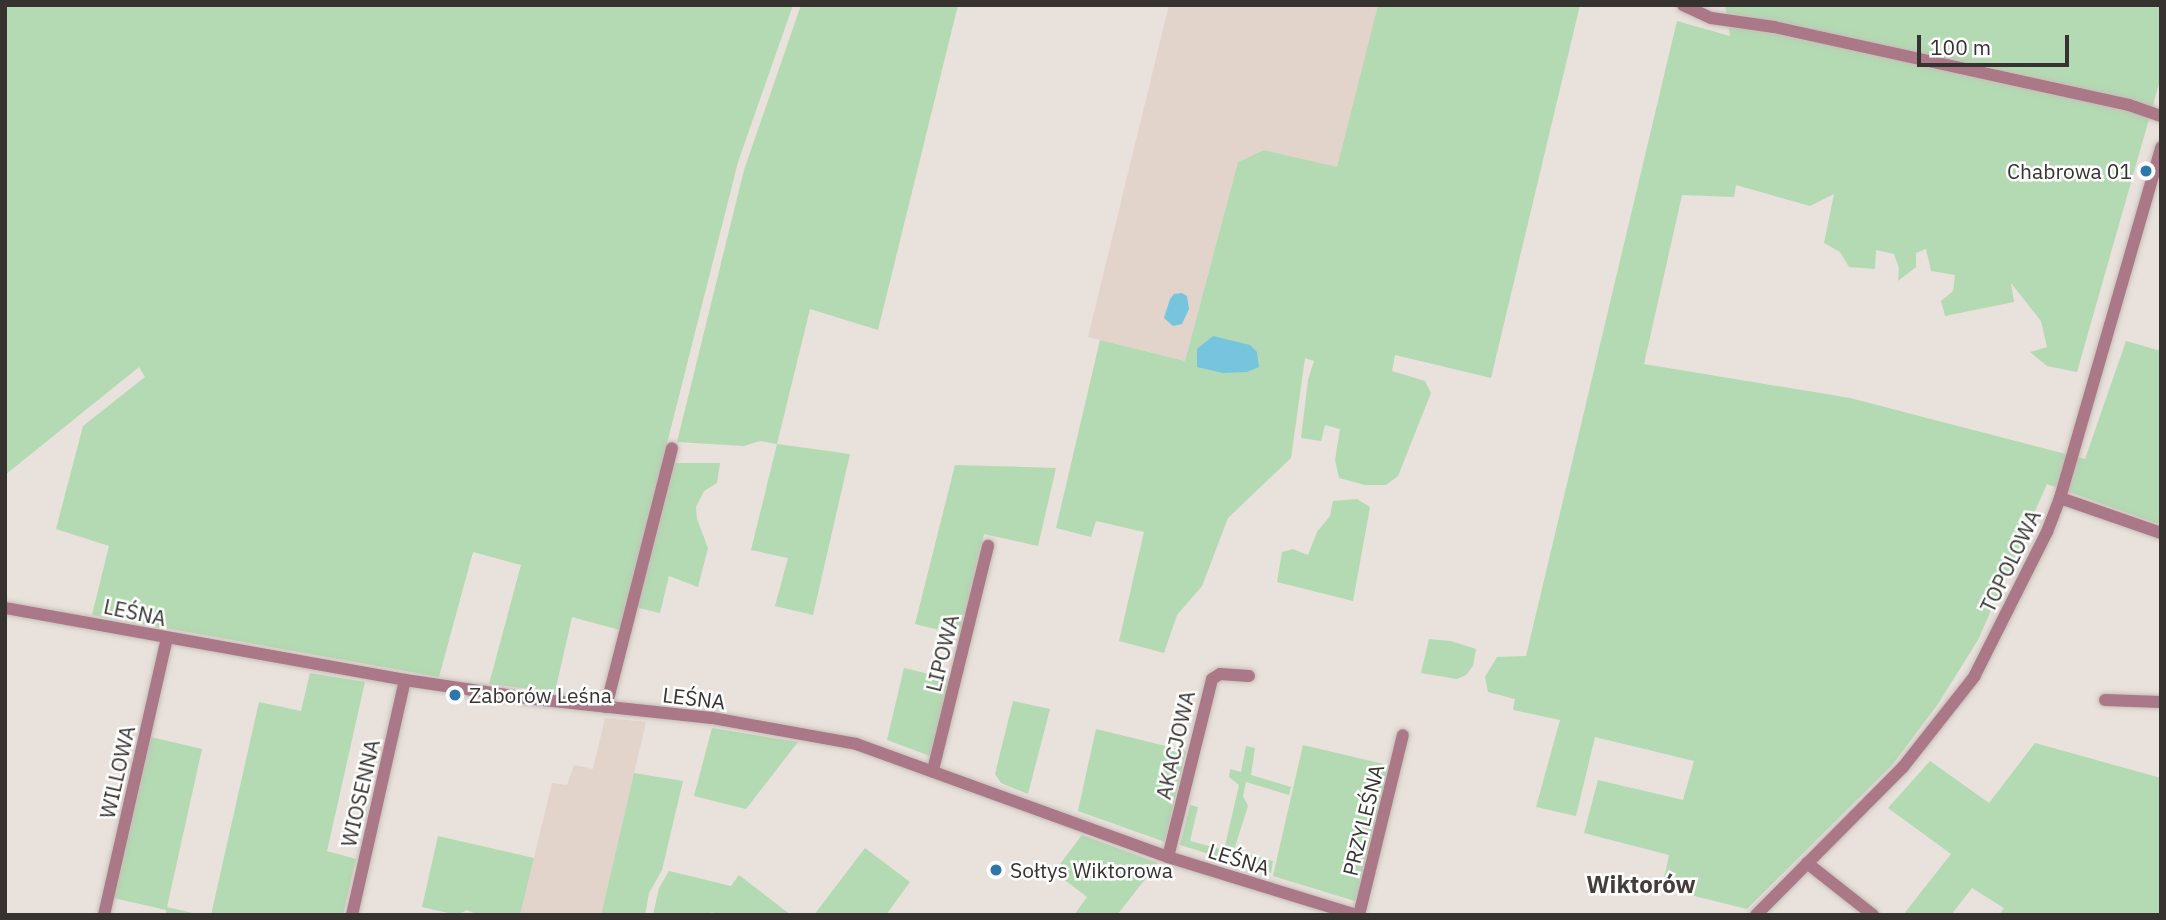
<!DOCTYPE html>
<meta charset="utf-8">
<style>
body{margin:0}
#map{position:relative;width:2166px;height:920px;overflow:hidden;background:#e9e1db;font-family:"IBM Plex Sans",sans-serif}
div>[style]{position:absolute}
.built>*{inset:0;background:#e3d4cb}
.green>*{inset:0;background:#b3dab2}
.water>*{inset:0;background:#76c4de}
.roads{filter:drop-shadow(0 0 2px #c5beb9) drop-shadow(0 0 2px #c5beb9)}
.minor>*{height:12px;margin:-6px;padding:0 6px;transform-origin:6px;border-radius:6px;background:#aa7886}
.dots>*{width:19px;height:19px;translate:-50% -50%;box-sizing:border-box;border:4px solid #fff;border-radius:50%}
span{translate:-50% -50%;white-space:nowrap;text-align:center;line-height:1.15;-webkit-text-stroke:5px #fff;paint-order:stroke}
.poi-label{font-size:21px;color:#353230}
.right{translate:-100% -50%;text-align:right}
.left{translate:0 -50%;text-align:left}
.street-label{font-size:21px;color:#353230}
.quarter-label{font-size:24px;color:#443d39;font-weight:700}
.frame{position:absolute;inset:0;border:7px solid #353230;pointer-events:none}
.scale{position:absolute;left:1917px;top:35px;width:152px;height:32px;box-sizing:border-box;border:4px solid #353230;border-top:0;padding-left:9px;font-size:21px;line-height:24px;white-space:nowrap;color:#353230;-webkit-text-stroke:5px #fff;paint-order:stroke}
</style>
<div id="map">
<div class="built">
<i style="clip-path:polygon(1169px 5px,1378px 5px,1337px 168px,1264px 150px,1238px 162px,1185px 361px,1088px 337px)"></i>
<i style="clip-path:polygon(605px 718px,646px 722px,601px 915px,520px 915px,552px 783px,567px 785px,574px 765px,593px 769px)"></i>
</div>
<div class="green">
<i style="clip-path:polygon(5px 5px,793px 5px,738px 162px,620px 630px,572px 617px,555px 692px,489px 684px,521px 565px,473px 552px,439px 677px,92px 615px,109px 546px,56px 529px,83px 426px,145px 377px,139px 367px,5px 475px)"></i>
<i style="clip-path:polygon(801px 5px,958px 5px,878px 330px,810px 309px,777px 444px,850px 454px,813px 615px,775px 606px,788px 558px,751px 550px,777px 444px,760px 441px,744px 446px,677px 442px,744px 170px)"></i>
<i style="clip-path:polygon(1378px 5px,1580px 5px,1491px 378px,1395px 355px,1392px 371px,1425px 381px,1431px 393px,1398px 476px,1386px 485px,1365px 485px,1339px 478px,1335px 460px,1340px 429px,1325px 425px,1321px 441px,1301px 438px,1308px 380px,1314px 361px,1305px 358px,1291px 458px,1228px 518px,1202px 586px,1177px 615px,1164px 653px,1119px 641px,1144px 532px,1096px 521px,1091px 537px,1056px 528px,1100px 340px,1185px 361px,1238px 162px,1264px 150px,1337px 167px)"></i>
<i style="clip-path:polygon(1725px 5px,2161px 5px,2161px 77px,2077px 372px,2047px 366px,2030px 352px,2047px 347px,2041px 321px,2011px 283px,2014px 302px,1945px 316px,1941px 301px,1953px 291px,1955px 275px,1931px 271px,1926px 249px,1916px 253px,1916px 267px,1898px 281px,1899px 268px,1894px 254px,1876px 250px,1875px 269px,1849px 267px,1840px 252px,1824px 243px,1834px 194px,1810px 206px,1736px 185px,1734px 197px,1682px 195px,1644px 364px,1850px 398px,2085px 459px,2126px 341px,2161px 351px,2161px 525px,2047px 484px,1978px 640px,1938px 704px,1893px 764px,1747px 909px,1662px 888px,1669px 855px,1584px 833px,1598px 780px,1683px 800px,1694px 761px,1595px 737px,1576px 816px,1536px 807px,1560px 720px,1513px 710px,1515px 699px,1488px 692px,1485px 677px,1497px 657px,1526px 656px,1677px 21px,1730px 36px)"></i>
<i style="clip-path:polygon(672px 463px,720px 463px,717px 483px,704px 491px,696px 507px,697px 519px,708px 548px,698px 587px,669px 576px,660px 613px,635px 607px)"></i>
<i style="clip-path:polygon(955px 465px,1056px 468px,1038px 546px,984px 534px,960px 635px,915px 624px)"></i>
<i style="clip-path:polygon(1357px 499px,1370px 507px,1353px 601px,1277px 582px,1282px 552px,1293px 549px,1308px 555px,1317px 532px,1330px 516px,1333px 501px)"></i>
<i style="clip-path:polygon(1429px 639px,1451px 641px,1476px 649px,1473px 666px,1466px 675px,1457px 679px,1421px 673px)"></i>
<i style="clip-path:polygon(904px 668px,950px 679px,930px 756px,887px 740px)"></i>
<i style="clip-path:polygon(310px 673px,365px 682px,327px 851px,356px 859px,343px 915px,211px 915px,259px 702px,301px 711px)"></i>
<i style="clip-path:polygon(1013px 701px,1050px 709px,1028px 794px,1001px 783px,995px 774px)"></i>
<i style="clip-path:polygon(712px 728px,798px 742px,746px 809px,694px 796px)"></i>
<i style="clip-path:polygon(1096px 729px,1186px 751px,1165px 842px,1078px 811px)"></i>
<i style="clip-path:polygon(151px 737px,202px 749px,167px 907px,201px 915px,166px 915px,166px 910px,114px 898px)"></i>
<i style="clip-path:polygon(2035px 743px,2161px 778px,2161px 915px,1999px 915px,2004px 908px,1972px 888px,1951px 915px,1903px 915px,1951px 854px,1888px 808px,1930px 761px,1989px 803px)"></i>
<i style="clip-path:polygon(1303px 745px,1392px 766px,1358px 902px,1273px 876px)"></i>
<i style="clip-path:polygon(1246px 746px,1255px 748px,1251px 775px,1291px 787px,1289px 795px,1246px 782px,1243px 796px,1248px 806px,1234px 850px,1273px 861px,1271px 873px,1180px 845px,1190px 805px,1198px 807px,1190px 841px,1224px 850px,1239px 785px,1229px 777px,1230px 769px,1241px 772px)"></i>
<i style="clip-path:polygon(634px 773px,683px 781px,662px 870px,649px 893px,645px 915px,601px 915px)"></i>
<i style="clip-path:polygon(1082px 835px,1158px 863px,1117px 915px,1074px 915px,1087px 897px,1054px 872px)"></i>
<i style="clip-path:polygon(438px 836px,534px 858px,520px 915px,478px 915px,467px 910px,457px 915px,422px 907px)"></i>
<i style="clip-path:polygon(865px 848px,910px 882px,886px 915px,814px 915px)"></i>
<i style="clip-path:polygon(669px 871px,731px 886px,739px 875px,791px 915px,715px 915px,712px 912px,709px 915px,653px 915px,659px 888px)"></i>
</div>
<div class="water">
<i style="clip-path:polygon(1182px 293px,1187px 296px,1189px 309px,1182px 324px,1173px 326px,1164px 318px,1170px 299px,1174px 294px)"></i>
<i style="clip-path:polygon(1213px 336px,1250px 345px,1257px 352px,1259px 367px,1247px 372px,1223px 373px,1197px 367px,1197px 349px)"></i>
</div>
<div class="roads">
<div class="minor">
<i style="left:1683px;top:5px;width:31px;rotate:25deg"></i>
<i style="left:1711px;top:18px;width:64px;rotate:8.1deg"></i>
<i style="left:1774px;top:27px;width:363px;rotate:12.4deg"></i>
<i style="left:2129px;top:105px;width:34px;rotate:19deg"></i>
<i style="left:2060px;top:498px;width:107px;rotate:19.1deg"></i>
<i style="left:5px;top:608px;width:406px;rotate:10.2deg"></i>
<i style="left:405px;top:680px;width:130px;rotate:8.4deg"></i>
<i style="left:534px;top:699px;width:179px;rotate:6.1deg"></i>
<i style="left:712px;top:718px;width:146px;rotate:10.2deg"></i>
<i style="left:856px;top:744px;width:332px;rotate:19.9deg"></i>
<i style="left:1168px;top:857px;width:197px;rotate:17.1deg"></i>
<i style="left:2105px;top:700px;width:56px;rotate:2deg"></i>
<i style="left:606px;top:707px;width:267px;rotate:-75.7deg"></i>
<i style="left:933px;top:770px;width:231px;rotate:-76.2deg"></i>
<i style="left:1168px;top:857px;width:183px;rotate:-76.1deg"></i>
<i style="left:1212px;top:679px;width:9px;rotate:-32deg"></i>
<i style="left:1220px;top:674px;width:29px;rotate:4deg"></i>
<i style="left:1807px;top:863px;width:84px;rotate:38.2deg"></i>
<i style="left:104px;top:915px;width:284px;rotate:-77.2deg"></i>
<i style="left:352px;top:915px;width:241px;rotate:-77.3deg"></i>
<i style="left:1359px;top:915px;width:185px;rotate:-76.3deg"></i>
<i style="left:1756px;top:915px;width:209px;rotate:-45.2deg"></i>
<i style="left:1903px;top:767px;width:115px;rotate:-51.7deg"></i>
<i style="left:1974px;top:677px;width:162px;rotate:-63.3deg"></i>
<i style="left:2047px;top:532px;width:36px;rotate:-69deg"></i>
<i style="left:2060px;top:498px;width:365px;rotate:-73.9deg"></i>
</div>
</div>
<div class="dots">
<i style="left:2146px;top:171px;background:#2d77aa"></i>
<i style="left:455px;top:695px;background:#2d77aa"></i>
<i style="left:996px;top:870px;background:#2d77aa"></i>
</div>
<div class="poi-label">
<span class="right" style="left:2132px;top:171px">Chabrowa 01</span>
<span class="left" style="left:469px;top:695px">Zaborów Leśna</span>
<span class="left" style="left:1010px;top:870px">Sołtys Wiktorowa</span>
</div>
<div class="street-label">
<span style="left:2010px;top:561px;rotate:-64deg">TOPOLOWA</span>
<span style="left:135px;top:612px;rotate:12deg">LEŚNA</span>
<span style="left:942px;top:653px;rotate:-76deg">LIPOWA</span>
<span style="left:694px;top:698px;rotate:7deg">LEŚNA</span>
<span style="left:1175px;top:745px;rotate:-77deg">AKACJOWA</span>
<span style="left:117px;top:772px;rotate:-77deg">WILLOWA</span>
<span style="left:360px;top:793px;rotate:-77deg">WIOSENNA</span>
<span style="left:1363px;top:820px;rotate:-76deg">PRZYLEŚNA</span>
<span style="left:1239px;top:859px;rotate:17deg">LEŚNA</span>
</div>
<div class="quarter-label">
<span style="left:1641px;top:885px">Wiktorów</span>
</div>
<div class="frame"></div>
<div class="scale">100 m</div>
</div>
